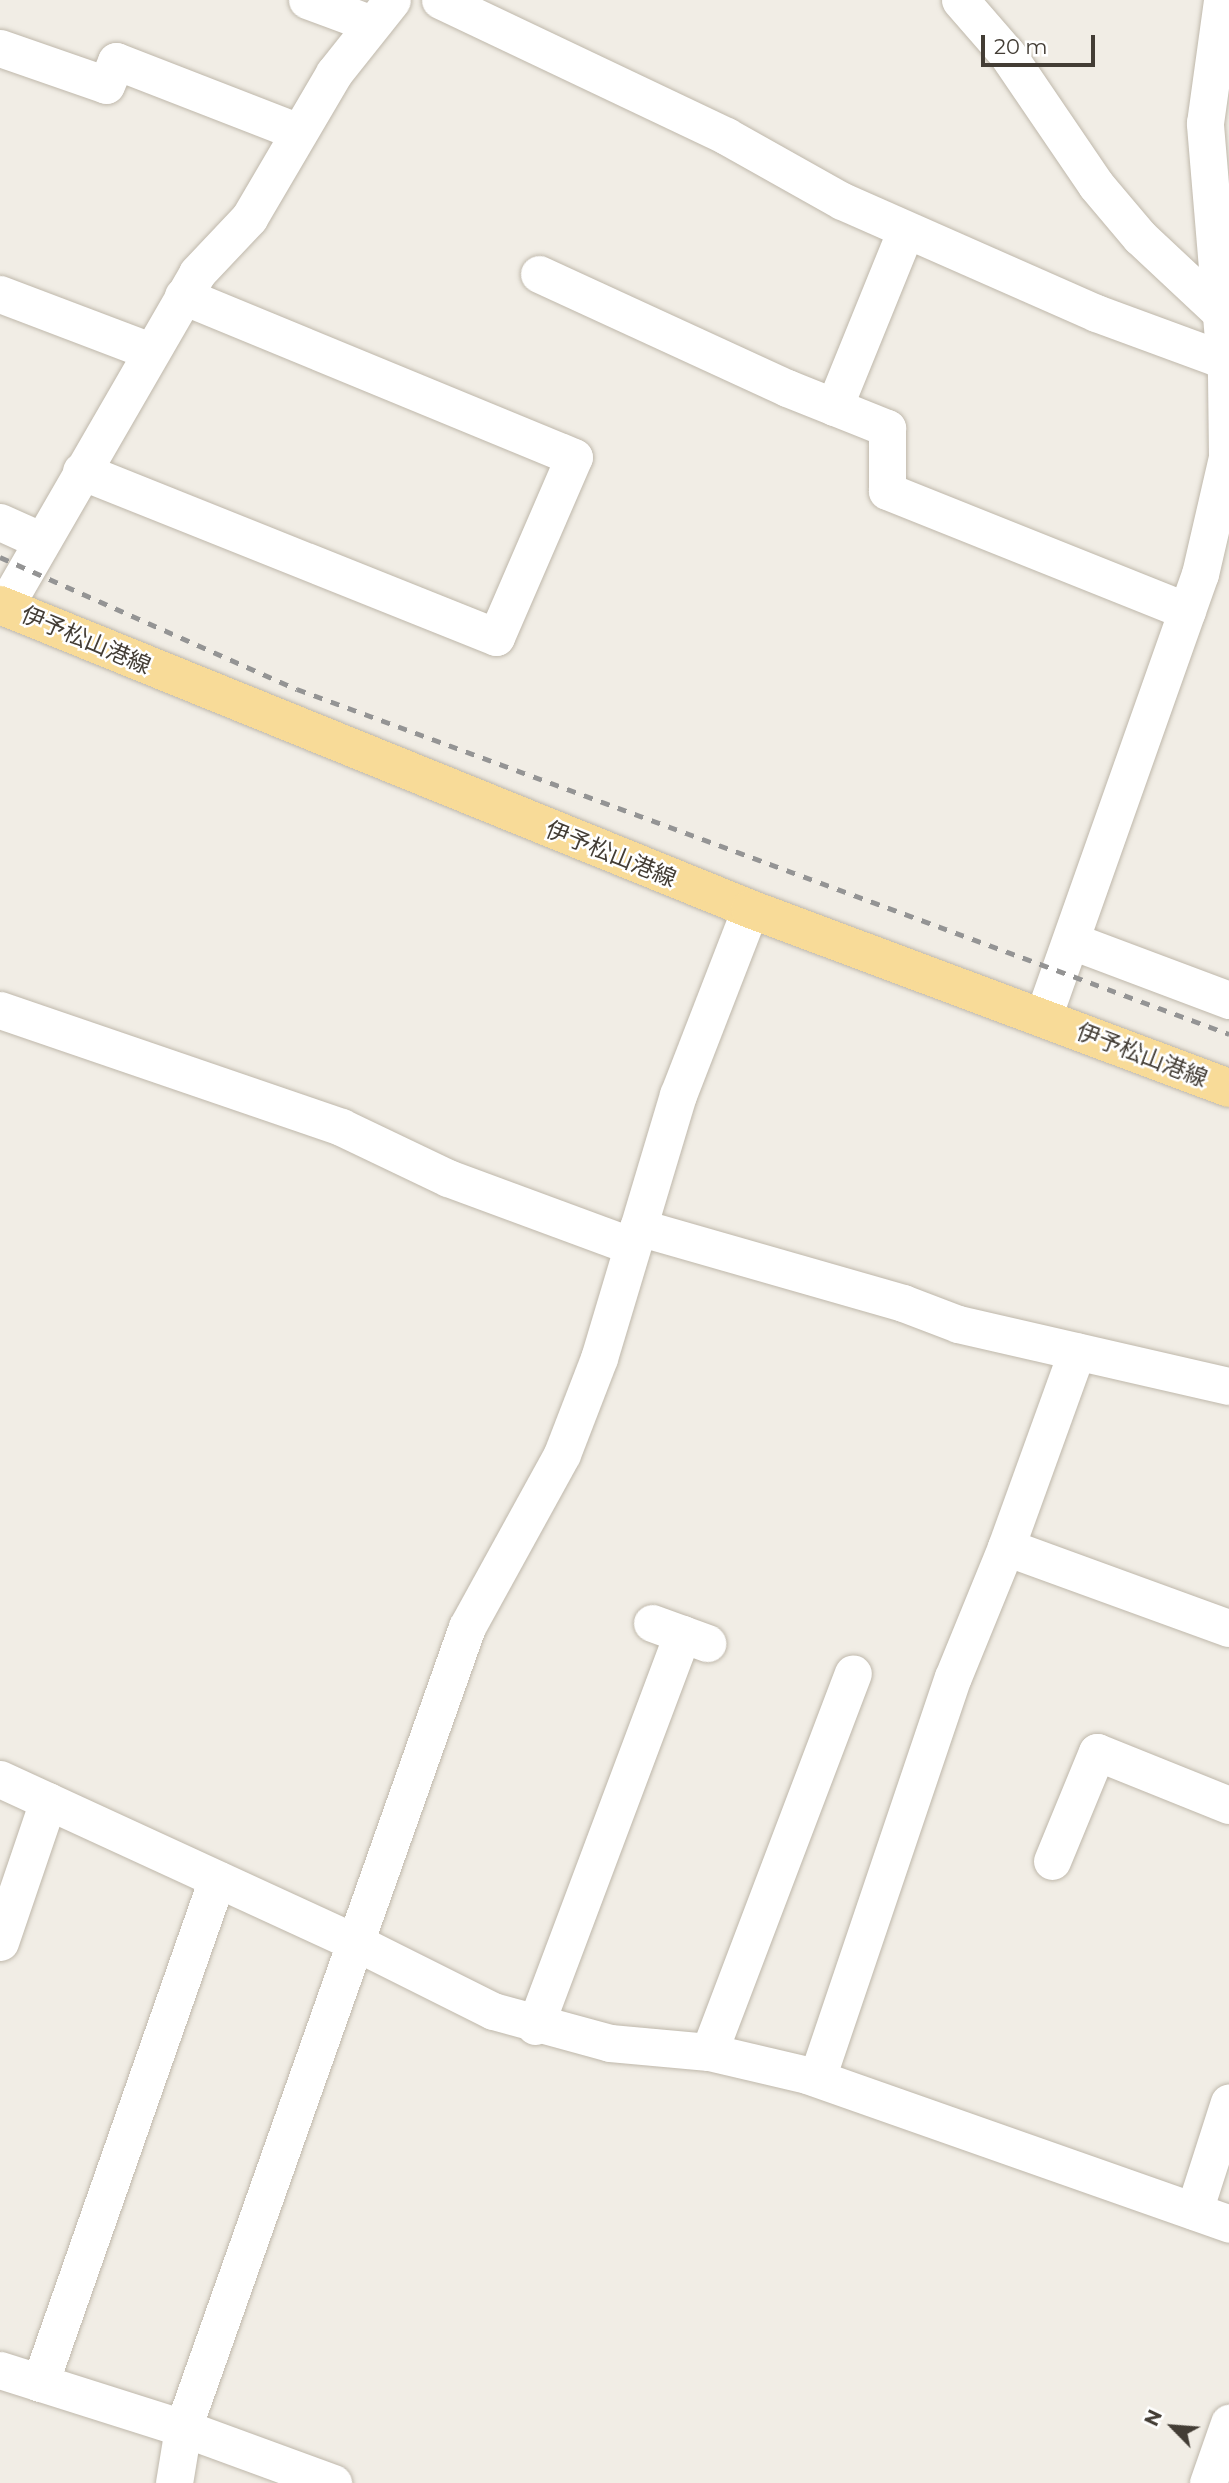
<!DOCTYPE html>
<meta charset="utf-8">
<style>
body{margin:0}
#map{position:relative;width:1229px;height:2483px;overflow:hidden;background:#f1ede5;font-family:Montserrat,"Noto Sans JP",sans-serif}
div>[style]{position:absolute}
.roads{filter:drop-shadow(0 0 2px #bfb8ab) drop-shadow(0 0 2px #bfb8ab)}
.minor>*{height:37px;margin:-18.5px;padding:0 18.5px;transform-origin:18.5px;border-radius:18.5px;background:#fff}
.primary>*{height:38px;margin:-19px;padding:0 19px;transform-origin:19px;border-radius:19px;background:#f8db98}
.rail>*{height:5px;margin-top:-2.5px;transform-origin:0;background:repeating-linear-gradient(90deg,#949494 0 9px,transparent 0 18px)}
span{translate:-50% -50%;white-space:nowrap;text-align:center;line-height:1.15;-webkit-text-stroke:5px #fff;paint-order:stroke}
.street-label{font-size:23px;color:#433d35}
.north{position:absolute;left:1138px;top:2392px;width:70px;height:70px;-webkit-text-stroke:5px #fff;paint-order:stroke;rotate:295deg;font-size:19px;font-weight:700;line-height:28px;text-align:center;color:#433d35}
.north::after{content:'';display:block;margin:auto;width:24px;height:32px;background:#433d35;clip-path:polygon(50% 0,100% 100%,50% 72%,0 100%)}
.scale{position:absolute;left:981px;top:35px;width:114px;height:32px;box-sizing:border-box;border:4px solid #433d35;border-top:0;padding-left:9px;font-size:21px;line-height:24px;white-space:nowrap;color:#433d35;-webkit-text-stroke:5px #fff;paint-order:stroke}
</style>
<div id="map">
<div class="roads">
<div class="minor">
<i style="left:307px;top:0;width:69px;rotate:20.3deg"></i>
<i style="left:440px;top:0;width:317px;rotate:25.4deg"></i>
<i style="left:726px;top:136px;width:133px;rotate:29.3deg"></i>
<i style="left:842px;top:201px;width:278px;rotate:23.8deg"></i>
<i style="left:1096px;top:313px;width:136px;rotate:20.2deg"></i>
<i style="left:960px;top:0;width:72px;rotate:49deg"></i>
<i style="left:1007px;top:54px;width:158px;rotate:55.8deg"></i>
<i style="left:1096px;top:185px;width:68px;rotate:49.8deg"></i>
<i style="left:1140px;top:237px;width:105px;rotate:43.1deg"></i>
<i style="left:0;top:48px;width:112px;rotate:19.2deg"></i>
<i style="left:106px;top:85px;width:26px;rotate:-67deg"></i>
<i style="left:116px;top:61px;width:196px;rotate:21.2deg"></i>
<i style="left:539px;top:274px;width:273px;rotate:24.7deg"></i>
<i style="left:787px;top:388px;width:108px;rotate:21.8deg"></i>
<i style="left:887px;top:428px;width:63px;rotate:90deg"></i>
<i style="left:887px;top:491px;width:323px;rotate:21.8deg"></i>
<i style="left:0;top:294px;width:160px;rotate:20.8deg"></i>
<i style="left:834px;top:407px;width:191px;rotate:-67.9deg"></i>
<i style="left:81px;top:471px;width:447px;rotate:21.8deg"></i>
<i style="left:496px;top:637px;width:196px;rotate:-66.6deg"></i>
<i style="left:574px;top:457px;width:423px;rotate:-157.6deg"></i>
<i style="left:0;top:522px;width:46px;rotate:24.3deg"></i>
<i style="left:5px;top:606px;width:384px;rotate:-60deg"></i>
<i style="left:197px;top:273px;width:76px;rotate:-46.6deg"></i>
<i style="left:249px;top:218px;width:168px;rotate:-59.6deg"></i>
<i style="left:334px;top:73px;width:93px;rotate:-51.5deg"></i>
<i style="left:1072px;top:941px;width:168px;rotate:20.6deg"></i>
<i style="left:0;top:1010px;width:361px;rotate:18.9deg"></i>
<i style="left:341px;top:1127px;width:119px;rotate:25.5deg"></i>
<i style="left:448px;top:1178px;width:196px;rotate:20.3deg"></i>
<i style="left:1043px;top:1017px;width:470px;rotate:-70.5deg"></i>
<i style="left:1200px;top:574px;width:120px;rotate:-77deg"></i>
<i style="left:1227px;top:457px;width:82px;rotate:-90.7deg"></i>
<i style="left:1226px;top:375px;width:253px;rotate:-94.8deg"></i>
<i style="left:1205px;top:123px;width:124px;rotate:-82.1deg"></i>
<i style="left:638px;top:1227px;width:276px;rotate:16deg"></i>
<i style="left:903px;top:1303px;width:59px;rotate:20.9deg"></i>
<i style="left:958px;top:1324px;width:278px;rotate:12.9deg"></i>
<i style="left:1006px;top:1547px;width:208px;rotate:-70.1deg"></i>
<i style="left:652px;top:1623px;width:59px;rotate:20deg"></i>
<i style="left:0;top:1779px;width:393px;rotate:24.7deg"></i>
<i style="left:357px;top:1943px;width:152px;rotate:26.6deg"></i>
<i style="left:493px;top:2011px;width:121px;rotate:15.3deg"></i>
<i style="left:610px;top:2043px;width:99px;rotate:5.2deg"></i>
<i style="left:709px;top:2052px;width:101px;rotate:13.2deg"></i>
<i style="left:807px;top:2075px;width:448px;rotate:19.4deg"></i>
<i style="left:1052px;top:1861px;width:118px;rotate:-67.6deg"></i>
<i style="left:1097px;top:1752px;width:142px;rotate:21.9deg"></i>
<i style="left:0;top:1942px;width:149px;rotate:-71.2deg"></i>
<i style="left:535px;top:2026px;width:419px;rotate:-69.4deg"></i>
<i style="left:709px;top:2052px;width:405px;rotate:-69.2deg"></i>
<i style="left:817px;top:2078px;width:423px;rotate:-71.3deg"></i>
<i style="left:953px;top:1677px;width:140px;rotate:-67.8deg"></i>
<i style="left:1006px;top:1547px;width:237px;rotate:20deg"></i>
<i style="left:1194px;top:2211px;width:114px;rotate:-72.2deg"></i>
<i style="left:0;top:2370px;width:192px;rotate:17.6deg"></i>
<i style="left:183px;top:2428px;width:160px;rotate:20.1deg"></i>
<i style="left:40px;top:2383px;width:534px;rotate:-70.65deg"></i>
<i style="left:174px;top:2483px;width:56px;rotate:-80.7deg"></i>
<i style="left:183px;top:2428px;width:850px;rotate:-70.48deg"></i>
<i style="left:467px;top:1627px;width:197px;rotate:-61.2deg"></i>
<i style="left:562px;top:1454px;width:103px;rotate:-68.9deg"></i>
<i style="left:599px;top:1358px;width:275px;rotate:-73.3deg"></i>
<i style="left:678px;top:1095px;width:199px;rotate:-68.8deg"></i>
<i style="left:1208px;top:2483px;width:64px;rotate:-70.7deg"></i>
</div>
<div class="primary">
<i style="left:0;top:605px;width:809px;rotate:22.06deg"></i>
<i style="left:750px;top:909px;width:511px;rotate:20.49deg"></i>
</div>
</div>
<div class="rail">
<i style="left:0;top:557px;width:325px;rotate:24deg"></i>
<i style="left:297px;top:689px;width:994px;rotate:20.31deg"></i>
</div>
<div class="street-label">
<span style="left:86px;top:640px;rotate:23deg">伊予松山港線</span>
<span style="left:611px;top:854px;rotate:22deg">伊予松山港線</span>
<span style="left:1142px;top:1055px;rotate:21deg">伊予松山港線</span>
</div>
<div class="north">N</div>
<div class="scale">20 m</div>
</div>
